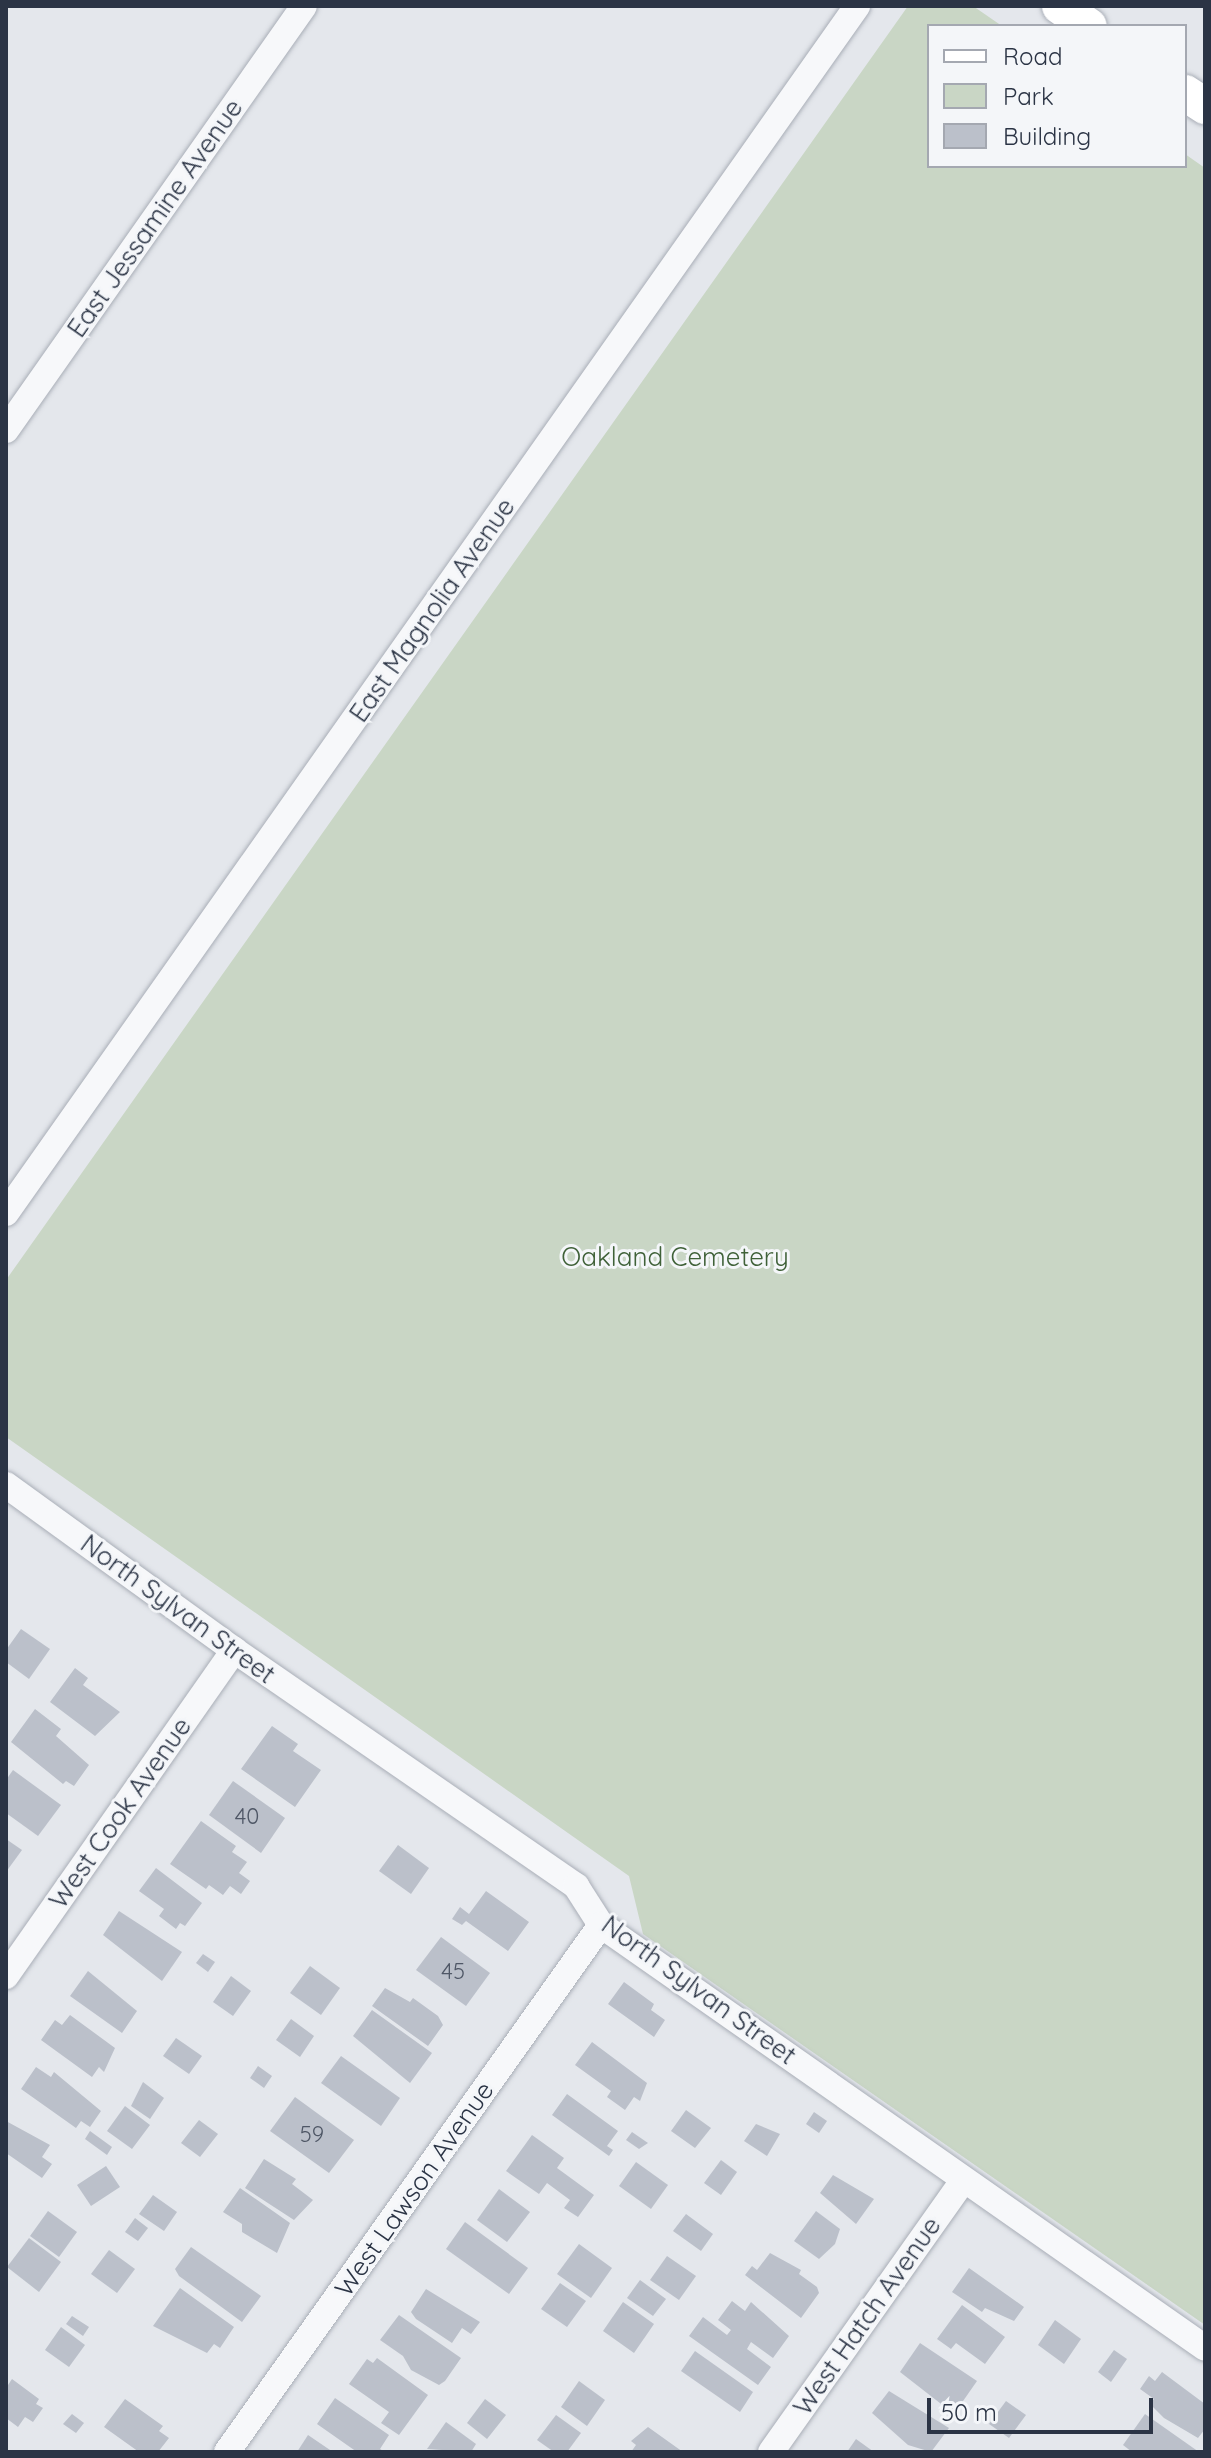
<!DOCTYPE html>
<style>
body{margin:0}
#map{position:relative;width:1211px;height:2458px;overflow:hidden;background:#e4e7ec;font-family:Quicksand,sans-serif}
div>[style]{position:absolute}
.green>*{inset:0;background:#c9d6c5}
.building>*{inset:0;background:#bbc0ca}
.roads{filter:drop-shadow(0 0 2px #a9aeb7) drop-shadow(0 0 2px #a9aeb7)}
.street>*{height:26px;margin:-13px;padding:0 13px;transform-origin:13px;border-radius:13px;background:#f7f8fa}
.secondary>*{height:36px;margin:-18px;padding:0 18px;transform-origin:18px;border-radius:18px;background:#fff}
span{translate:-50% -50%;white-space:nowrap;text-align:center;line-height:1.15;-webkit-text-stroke:6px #f4f6f9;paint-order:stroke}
.number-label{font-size:22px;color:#4f5766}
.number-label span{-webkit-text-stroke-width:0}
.street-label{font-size:26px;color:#2b3445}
.park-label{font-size:26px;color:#3f6138}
.frame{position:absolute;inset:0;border:8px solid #2b3445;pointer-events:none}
.legend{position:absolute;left:927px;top:24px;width:260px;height:144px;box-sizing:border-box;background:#f4f6f9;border:2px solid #a4a8b1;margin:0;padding:10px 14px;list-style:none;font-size:24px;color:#2b3445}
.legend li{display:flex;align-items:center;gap:16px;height:40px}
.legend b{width:40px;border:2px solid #a4a8b1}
.scale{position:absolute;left:927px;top:2398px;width:226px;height:36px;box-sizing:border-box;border:4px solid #2b3445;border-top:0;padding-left:10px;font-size:24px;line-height:28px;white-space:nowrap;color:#2b3445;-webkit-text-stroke:6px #f4f6f9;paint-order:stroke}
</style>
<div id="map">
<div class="green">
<i style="clip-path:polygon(908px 6px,973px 6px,1002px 26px,929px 26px,929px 166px,1185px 166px,1185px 154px,1205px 168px,1205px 2325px,643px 1934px,629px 1876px,6px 1437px,6px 1280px)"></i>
</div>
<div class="building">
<i style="clip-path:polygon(21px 1629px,50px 1649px,29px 1679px,6px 1662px,6px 1650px)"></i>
<i style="clip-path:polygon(75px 1668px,88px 1678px,83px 1685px,120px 1712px,95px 1736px,50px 1702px)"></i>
<i style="clip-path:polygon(35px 1709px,61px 1729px,56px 1736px,89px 1765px,74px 1786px,66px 1781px,63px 1784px,11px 1742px)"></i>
<i style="clip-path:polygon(272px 1726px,298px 1744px,293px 1751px,321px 1770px,295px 1807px,241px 1769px)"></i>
<i style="clip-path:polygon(13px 1770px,61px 1805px,38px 1836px,6px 1813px,6px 1780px)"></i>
<i style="clip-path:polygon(233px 1781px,285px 1818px,261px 1853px,209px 1815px)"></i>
<i style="clip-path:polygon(201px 1821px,236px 1846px,232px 1852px,247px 1862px,239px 1873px,250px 1881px,241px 1894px,230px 1886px,223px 1895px,209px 1885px,206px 1889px,170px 1864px)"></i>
<i style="clip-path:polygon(6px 1839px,22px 1850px,6px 1872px)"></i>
<i style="clip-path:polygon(398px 1845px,429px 1868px,411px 1894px,379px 1871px)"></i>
<i style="clip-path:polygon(156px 1868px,202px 1903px,185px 1926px,180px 1923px,176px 1929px,159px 1916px,164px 1909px,139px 1891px)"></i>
<i style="clip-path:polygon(486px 1891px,529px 1922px,508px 1951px,466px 1921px,462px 1925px,452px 1919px,460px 1907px,469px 1914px)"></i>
<i style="clip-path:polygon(119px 1911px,182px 1952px,162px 1981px,103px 1935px)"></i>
<i style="clip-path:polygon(441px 1937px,490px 1973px,466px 2006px,416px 1970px)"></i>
<i style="clip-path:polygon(203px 1954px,215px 1962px,208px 1972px,196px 1963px)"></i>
<i style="clip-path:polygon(310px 1966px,340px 1988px,321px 2015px,290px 1993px)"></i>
<i style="clip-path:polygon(88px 1971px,137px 2011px,122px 2033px,70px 1996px)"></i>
<i style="clip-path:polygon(231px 1976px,251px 1991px,233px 2016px,213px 2002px)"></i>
<i style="clip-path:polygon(624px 1982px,654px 2004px,651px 2010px,665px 2020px,654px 2037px,608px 2004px)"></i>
<i style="clip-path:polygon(385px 1988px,410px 2002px,413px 1998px,438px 2016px,443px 2025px,428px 2046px,372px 2006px)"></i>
<i style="clip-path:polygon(372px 2010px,432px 2053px,410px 2083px,353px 2036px)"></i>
<i style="clip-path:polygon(70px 2015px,115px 2048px,104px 2072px,99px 2067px,92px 2077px,41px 2040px,55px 2020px,62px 2025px)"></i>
<i style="clip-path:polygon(291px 2019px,314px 2036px,300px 2057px,276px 2040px)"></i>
<i style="clip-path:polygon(176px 2038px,202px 2056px,189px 2074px,163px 2056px)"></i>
<i style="clip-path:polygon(592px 2042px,647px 2083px,640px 2101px,634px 2097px,625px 2110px,607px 2097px,611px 2091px,575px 2065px)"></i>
<i style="clip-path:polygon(341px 2056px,400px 2098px,381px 2126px,321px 2083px)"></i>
<i style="clip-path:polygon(258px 2066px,272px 2076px,264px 2088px,250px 2078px)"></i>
<i style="clip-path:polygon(36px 2067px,51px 2077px,54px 2072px,101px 2111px,90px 2127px,81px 2121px,76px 2128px,21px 2089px)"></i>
<i style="clip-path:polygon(143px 2082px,164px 2098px,150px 2119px,131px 2106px)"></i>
<i style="clip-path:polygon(567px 2094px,618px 2131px,607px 2146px,613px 2150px,609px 2156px,552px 2115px)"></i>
<i style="clip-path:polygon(295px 2097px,354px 2140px,329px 2173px,270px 2131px)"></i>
<i style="clip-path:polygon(125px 2106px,150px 2125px,132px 2149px,107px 2131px)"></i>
<i style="clip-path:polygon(686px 2110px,711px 2128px,695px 2148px,671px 2131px)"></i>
<i style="clip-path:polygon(814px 2112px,827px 2121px,819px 2133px,806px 2124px)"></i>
<i style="clip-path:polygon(199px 2120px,218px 2134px,200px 2157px,181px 2143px)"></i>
<i style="clip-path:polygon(6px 2121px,50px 2145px,42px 2157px,52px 2164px,42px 2178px,6px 2153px)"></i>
<i style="clip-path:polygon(756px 2124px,780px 2134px,767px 2156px,744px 2141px)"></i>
<i style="clip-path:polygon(90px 2131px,112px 2147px,107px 2155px,85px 2139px)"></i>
<i style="clip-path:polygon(632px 2132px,648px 2143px,639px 2149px,626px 2140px)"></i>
<i style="clip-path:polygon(532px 2135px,564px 2158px,557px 2168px,594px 2195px,578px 2217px,564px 2208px,570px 2200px,547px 2183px,539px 2194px,506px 2171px)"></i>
<i style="clip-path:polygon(264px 2159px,296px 2179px,292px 2184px,313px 2200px,294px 2220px,245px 2188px)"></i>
<i style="clip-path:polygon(721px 2160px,737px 2172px,721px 2195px,704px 2183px)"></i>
<i style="clip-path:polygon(636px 2162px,668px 2185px,651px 2209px,619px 2186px)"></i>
<i style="clip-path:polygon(106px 2166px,120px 2187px,91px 2206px,77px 2185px)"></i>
<i style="clip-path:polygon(833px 2175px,874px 2199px,856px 2224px,820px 2193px)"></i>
<i style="clip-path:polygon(240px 2188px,290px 2223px,277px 2253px,242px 2232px,242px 2224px,223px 2212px)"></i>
<i style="clip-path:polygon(499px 2189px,530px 2212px,507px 2242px,477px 2220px)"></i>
<i style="clip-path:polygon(153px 2195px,177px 2212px,164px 2231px,139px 2214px)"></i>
<i style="clip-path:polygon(48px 2211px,77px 2232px,59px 2257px,30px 2236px)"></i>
<i style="clip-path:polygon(816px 2211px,840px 2229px,835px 2244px,819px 2259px,794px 2241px)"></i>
<i style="clip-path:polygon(686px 2214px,713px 2234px,701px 2251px,673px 2231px)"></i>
<i style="clip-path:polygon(135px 2218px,148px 2228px,138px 2241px,125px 2232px)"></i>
<i style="clip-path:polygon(465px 2222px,528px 2268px,509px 2294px,446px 2249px)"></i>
<i style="clip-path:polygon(29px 2238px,61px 2262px,39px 2292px,7px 2267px)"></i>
<i style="clip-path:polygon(579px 2244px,612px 2268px,591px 2298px,557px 2274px)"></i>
<i style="clip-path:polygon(191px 2247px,261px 2296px,242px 2322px,179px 2276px,175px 2269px)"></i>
<i style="clip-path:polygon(109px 2250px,135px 2269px,117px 2293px,91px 2274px)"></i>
<i style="clip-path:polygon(770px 2253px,801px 2270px,799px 2274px,817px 2287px,819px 2293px,801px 2318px,745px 2275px,752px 2266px,757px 2270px)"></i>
<i style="clip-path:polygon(667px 2256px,696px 2276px,679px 2300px,650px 2280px)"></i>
<i style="clip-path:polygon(969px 2268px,1024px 2307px,1014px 2321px,985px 2308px,982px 2312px,952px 2292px)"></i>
<i style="clip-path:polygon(640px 2280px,666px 2299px,653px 2316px,627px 2298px)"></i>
<i style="clip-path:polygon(560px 2283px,586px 2301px,567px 2327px,541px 2309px)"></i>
<i style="clip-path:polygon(180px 2288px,234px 2327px,220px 2348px,214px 2344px,207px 2353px,153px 2326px)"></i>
<i style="clip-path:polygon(426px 2289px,480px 2322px,471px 2334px,462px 2328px,452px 2343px,416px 2319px,411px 2312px)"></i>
<i style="clip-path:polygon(732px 2301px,745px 2311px,751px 2302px,789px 2336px,773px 2358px,751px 2342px,747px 2349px,771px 2367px,758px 2385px,689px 2336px,703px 2317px,727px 2335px,731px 2330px,718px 2320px)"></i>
<i style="clip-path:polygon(623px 2302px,654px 2324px,634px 2353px,603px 2331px)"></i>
<i style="clip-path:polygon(962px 2305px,1005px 2337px,985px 2364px,956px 2343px,951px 2349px,937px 2339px)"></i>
<i style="clip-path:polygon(399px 2315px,461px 2358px,445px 2381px,439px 2385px,411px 2370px,403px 2356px,380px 2340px)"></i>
<i style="clip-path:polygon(72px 2316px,89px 2327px,83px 2336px,66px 2324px)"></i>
<i style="clip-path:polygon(1055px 2320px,1081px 2339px,1064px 2364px,1038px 2345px)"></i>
<i style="clip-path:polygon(61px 2327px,85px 2345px,69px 2367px,45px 2350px)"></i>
<i style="clip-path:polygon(920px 2343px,977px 2381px,954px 2414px,900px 2372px)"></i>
<i style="clip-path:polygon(1114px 2350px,1127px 2359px,1111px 2382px,1098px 2372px)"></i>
<i style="clip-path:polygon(695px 2351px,753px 2392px,740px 2412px,681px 2371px)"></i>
<i style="clip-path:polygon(377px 2358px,428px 2395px,399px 2435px,381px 2423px,389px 2412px,349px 2384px,367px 2359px,373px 2363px)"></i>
<i style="clip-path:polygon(1162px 2372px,1205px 2404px,1205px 2429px,1198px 2438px,1164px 2418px,1150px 2404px,1154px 2399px,1140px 2389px,1149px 2376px,1155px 2381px)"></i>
<i style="clip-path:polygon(12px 2379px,39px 2399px,36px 2404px,43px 2408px,33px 2422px,25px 2417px,18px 2427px,6px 2418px,6px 2388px)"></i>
<i style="clip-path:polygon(579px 2381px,605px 2400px,587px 2426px,561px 2407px)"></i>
<i style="clip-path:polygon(889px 2391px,949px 2428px,931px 2452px,908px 2445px,872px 2413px)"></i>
<i style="clip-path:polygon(335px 2398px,389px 2435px,380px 2449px,385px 2452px,357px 2452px,317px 2424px)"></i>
<i style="clip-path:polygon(125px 2399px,163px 2426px,159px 2431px,169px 2438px,158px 2452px,139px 2452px,104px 2427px)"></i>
<i style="clip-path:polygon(485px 2399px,506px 2415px,487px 2439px,467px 2423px)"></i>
<i style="clip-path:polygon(1006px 2401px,1026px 2415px,1009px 2438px,989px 2424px)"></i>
<i style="clip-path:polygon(72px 2414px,84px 2423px,76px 2433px,63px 2424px)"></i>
<i style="clip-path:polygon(1145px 2414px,1199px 2452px,1132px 2452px,1123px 2445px)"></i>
<i style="clip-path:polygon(556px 2415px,581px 2433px,567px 2452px,554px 2452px,537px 2440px)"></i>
<i style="clip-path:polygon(446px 2422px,476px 2444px,471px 2452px,427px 2449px)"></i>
<i style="clip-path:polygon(648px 2427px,683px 2452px,631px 2452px,636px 2445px,631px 2441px)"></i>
<i style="clip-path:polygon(308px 2435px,333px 2452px,297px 2452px)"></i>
<i style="clip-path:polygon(856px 2439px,874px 2452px,847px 2452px)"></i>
</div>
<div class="roads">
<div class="street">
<i style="left:6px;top:430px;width:518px;rotate:-54.9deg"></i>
<i style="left:6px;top:1213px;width:1477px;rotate:-54.81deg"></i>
<i style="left:6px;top:1485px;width:281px;rotate:35.9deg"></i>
<i style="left:234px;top:1650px;width:416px;rotate:34.6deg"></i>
<i style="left:576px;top:1886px;width:46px;rotate:57.3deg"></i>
<i style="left:601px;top:1925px;width:737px;rotate:35deg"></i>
<i style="left:6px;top:1976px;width:398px;rotate:-55deg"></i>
<i style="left:227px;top:2452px;width:646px;rotate:-54.64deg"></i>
<i style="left:771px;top:2452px;width:332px;rotate:-54.7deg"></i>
</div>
<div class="secondary">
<i style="left:1060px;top:6px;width:35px;rotate:35deg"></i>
<i style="left:1185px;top:93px;width:24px;rotate:33deg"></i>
</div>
</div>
<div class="number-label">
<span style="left:247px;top:1817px">40</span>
<span style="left:453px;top:1972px">45</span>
<span style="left:312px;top:2135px">59</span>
</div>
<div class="street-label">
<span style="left:155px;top:218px;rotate:-55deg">East Jessamine Avenue</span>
<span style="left:432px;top:610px;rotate:-55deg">East Magnolia Avenue</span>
<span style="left:178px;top:1609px;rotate:36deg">North Sylvan Street</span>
<span style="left:120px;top:1813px;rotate:-55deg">West Cook Avenue</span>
<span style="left:699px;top:1990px;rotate:36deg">North Sylvan Street</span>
<span style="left:414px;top:2189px;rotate:-55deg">West Lawson Avenue</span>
<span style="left:867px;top:2316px;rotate:-55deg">West Hatch Avenue</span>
</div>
<div class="park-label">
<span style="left:675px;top:1257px">Oakland Cemetery</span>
</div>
<div class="frame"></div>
<ul class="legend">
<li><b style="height:10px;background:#fff"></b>Road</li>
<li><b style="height:22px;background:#c9d6c5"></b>Park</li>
<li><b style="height:22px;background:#bbc0ca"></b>Building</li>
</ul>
<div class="scale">50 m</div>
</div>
